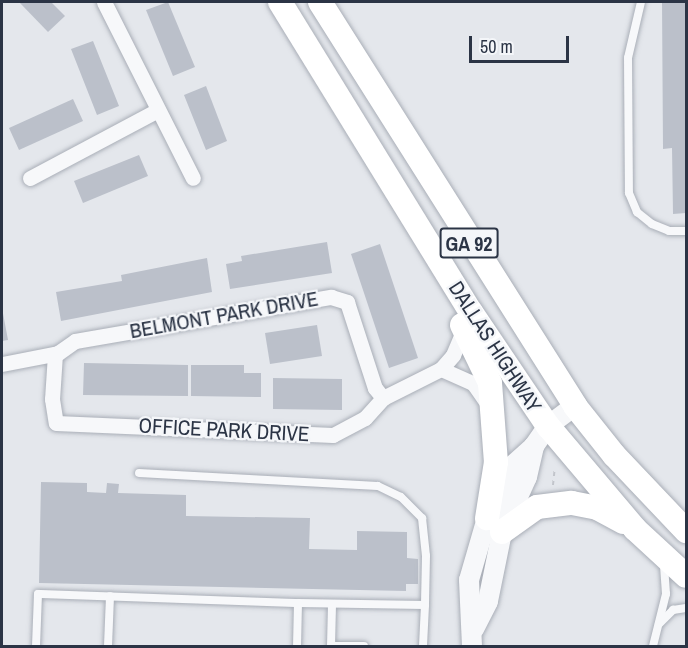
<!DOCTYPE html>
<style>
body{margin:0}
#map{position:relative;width:688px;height:648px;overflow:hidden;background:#e4e7ec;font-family:"Archivo Narrow",sans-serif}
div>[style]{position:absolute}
.building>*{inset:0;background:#bbc0ca}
.path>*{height:2px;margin-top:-1px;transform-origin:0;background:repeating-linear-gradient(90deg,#c2c5cb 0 4.5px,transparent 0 9px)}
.roads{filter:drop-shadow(0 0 2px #a9aeb7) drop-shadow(0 0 2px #a9aeb7)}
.service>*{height:8px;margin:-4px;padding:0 4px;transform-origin:4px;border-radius:4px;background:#f7f8fa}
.minor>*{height:15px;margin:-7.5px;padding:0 7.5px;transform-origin:7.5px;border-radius:7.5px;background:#f7f8fa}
.tertiary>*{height:20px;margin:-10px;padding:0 10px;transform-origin:10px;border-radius:10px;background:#f7f8fa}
.primary>*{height:24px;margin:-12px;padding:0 12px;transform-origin:12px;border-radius:12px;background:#fff}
span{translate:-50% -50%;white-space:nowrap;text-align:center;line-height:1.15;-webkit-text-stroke:4.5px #f4f6f9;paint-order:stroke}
.shield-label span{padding:2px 4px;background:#f4f6f9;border:2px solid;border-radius:4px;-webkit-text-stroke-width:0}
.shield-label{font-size:20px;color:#2b3445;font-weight:700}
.street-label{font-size:21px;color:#2b3445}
.frame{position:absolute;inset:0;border:3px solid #2b3445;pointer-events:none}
.scale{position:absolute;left:469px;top:36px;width:100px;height:27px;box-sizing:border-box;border:3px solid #2b3445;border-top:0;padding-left:8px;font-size:18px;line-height:21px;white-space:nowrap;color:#2b3445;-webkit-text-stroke:4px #f4f6f9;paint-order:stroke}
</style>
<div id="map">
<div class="building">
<i style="clip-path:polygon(19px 2px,51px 2px,65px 16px,48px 32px)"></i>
<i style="clip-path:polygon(168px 2px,195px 67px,173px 76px,146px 10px)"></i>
<i style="clip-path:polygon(662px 2px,686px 2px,686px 213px,673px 214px,672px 148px,663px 149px)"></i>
<i style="clip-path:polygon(93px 41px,119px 106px,97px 115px,71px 49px)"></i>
<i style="clip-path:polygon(206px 86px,227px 141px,206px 150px,184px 95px)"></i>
<i style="clip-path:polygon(73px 99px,83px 121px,19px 150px,9px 128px)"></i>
<i style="clip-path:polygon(139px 155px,148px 176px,83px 203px,74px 181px)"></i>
<i style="clip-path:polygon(327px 242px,332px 273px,230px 289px,226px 264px,242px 261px,241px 256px)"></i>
<i style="clip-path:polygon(380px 244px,418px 358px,389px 368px,351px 254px)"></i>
<i style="clip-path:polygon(207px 258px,212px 292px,61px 321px,56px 292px,122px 281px,121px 275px)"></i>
<i style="clip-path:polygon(2px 308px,8px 340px,2px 341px)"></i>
<i style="clip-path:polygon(317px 325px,322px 356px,270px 364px,265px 333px)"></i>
<i style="clip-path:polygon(84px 363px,188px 365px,188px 396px,83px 395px)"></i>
<i style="clip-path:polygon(191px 365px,244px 365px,244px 373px,261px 373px,261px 397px,191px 396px)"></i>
<i style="clip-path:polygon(273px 378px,342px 379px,342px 410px,273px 409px)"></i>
<i style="clip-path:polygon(41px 482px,87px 483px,87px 492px,106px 493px,107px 483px,119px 484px,118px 493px,186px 495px,186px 516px,310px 518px,309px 549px,357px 550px,357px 531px,407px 532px,407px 558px,418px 559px,418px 584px,406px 584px,406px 591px,39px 583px)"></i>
</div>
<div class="path">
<i style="left:553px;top:485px;width:18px;rotate:-84deg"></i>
</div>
<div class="roads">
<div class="service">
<i style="left:641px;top:2px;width:57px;rotate:103.1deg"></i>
<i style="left:628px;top:58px;width:135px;rotate:89.6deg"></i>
<i style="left:629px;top:193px;width:21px;rotate:67deg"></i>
<i style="left:637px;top:212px;width:19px;rotate:39deg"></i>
<i style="left:652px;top:224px;width:18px;rotate:22deg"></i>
<i style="left:669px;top:231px;width:17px"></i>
<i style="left:139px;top:473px;width:239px;rotate:3.1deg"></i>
<i style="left:378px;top:486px;width:25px;rotate:26deg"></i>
<i style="left:401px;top:497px;width:30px;rotate:45deg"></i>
<i style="left:422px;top:518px;width:38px;rotate:84deg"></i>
<i style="left:426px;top:556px;width:49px;rotate:91.2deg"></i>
<i style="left:425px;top:605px;width:127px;rotate:-179.1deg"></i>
<i style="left:298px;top:603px;width:43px;rotate:91.3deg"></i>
<i style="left:659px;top:624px;width:20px;rotate:-45deg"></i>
<i style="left:673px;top:610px;width:13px;rotate:-9deg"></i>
<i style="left:36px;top:646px;width:52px;rotate:-87.8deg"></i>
<i style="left:38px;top:594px;width:260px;rotate:2deg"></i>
<i style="left:108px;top:646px;width:50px;rotate:-87.7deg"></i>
<i style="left:331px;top:646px;width:42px;rotate:-88.6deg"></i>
<i style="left:331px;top:646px;width:33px"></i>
<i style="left:423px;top:646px;width:41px;rotate:-87.2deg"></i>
<i style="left:653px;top:646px;width:54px;rotate:-76deg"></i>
<i style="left:666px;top:594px;width:30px;rotate:-94deg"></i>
</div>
<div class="minor">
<i style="left:104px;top:2px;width:197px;rotate:63.2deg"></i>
<i style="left:30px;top:178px;width:143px;rotate:-28deg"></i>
<i style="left:55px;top:354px;width:45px;rotate:93.8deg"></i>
<i style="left:52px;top:399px;width:24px;rotate:81deg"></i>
<i style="left:56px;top:423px;width:277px;rotate:2.5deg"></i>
<i style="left:333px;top:435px;width:36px;rotate:-28deg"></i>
<i style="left:365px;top:418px;width:27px;rotate:-48deg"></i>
<i style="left:383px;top:398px;width:65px;rotate:-26.6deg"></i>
<i style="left:441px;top:369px;width:18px;rotate:-49deg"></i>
<i style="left:453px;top:355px;width:28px;rotate:-67deg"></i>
<i style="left:2px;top:364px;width:57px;rotate:-11.1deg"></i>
<i style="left:58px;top:353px;width:21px;rotate:-35deg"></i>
<i style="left:75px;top:341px;width:260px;rotate:-9.8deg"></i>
<i style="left:331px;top:297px;width:17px;rotate:17deg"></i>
<i style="left:347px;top:302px;width:90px;rotate:72deg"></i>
<i style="left:375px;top:388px;width:13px;rotate:51deg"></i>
<i style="left:441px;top:369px;width:35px;rotate:24deg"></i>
<i style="left:473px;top:383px;width:28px;rotate:55deg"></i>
</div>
<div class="tertiary">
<i style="left:474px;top:629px;width:31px;rotate:-63deg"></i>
<i style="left:488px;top:601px;width:70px;rotate:-78.5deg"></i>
<i style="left:502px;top:532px;width:60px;rotate:-65.6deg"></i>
<i style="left:527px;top:477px;width:32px;rotate:-77deg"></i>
<i style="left:472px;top:646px;width:66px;rotate:-92.6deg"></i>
<i style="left:469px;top:580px;width:65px;rotate:-73.8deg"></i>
<i style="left:487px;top:518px;width:58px;rotate:-64.3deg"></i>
<i style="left:512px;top:466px;width:30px;rotate:-42deg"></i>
<i style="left:534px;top:446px;width:24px;rotate:-55deg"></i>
<i style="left:548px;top:426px;width:34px;rotate:-37deg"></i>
</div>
<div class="primary">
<i style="left:280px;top:2px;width:364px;rotate:58.4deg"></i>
<i style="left:471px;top:312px;width:138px;rotate:56deg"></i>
<i style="left:548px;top:426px;width:135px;rotate:49.8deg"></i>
<i style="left:635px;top:529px;width:69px;rotate:42.7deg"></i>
<i style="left:320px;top:2px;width:478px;rotate:57.7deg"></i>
<i style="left:575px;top:406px;width:63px;rotate:51.5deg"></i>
<i style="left:614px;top:455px;width:105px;rotate:46.5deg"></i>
<i style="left:462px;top:325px;width:64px;rotate:64.2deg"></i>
<i style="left:490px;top:383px;width:79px;rotate:85.7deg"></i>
<i style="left:496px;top:462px;width:57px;rotate:99.1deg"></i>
<i style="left:502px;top:532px;width:43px;rotate:-35.5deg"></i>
<i style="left:537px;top:507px;width:35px;rotate:-7deg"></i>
<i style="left:572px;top:503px;width:25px;rotate:11deg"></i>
<i style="left:597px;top:508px;width:30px;rotate:28deg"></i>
</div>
</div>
<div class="shield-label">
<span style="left:469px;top:243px">GA 92</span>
</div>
<div class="street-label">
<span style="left:224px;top:315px;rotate:-10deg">BELMONT PARK DRIVE</span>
<span style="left:495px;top:347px;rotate:57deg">DALLAS HIGHWAY</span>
<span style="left:224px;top:430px;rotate:3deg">OFFICE PARK DRIVE</span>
</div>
<div class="frame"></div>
<div class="scale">50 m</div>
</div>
